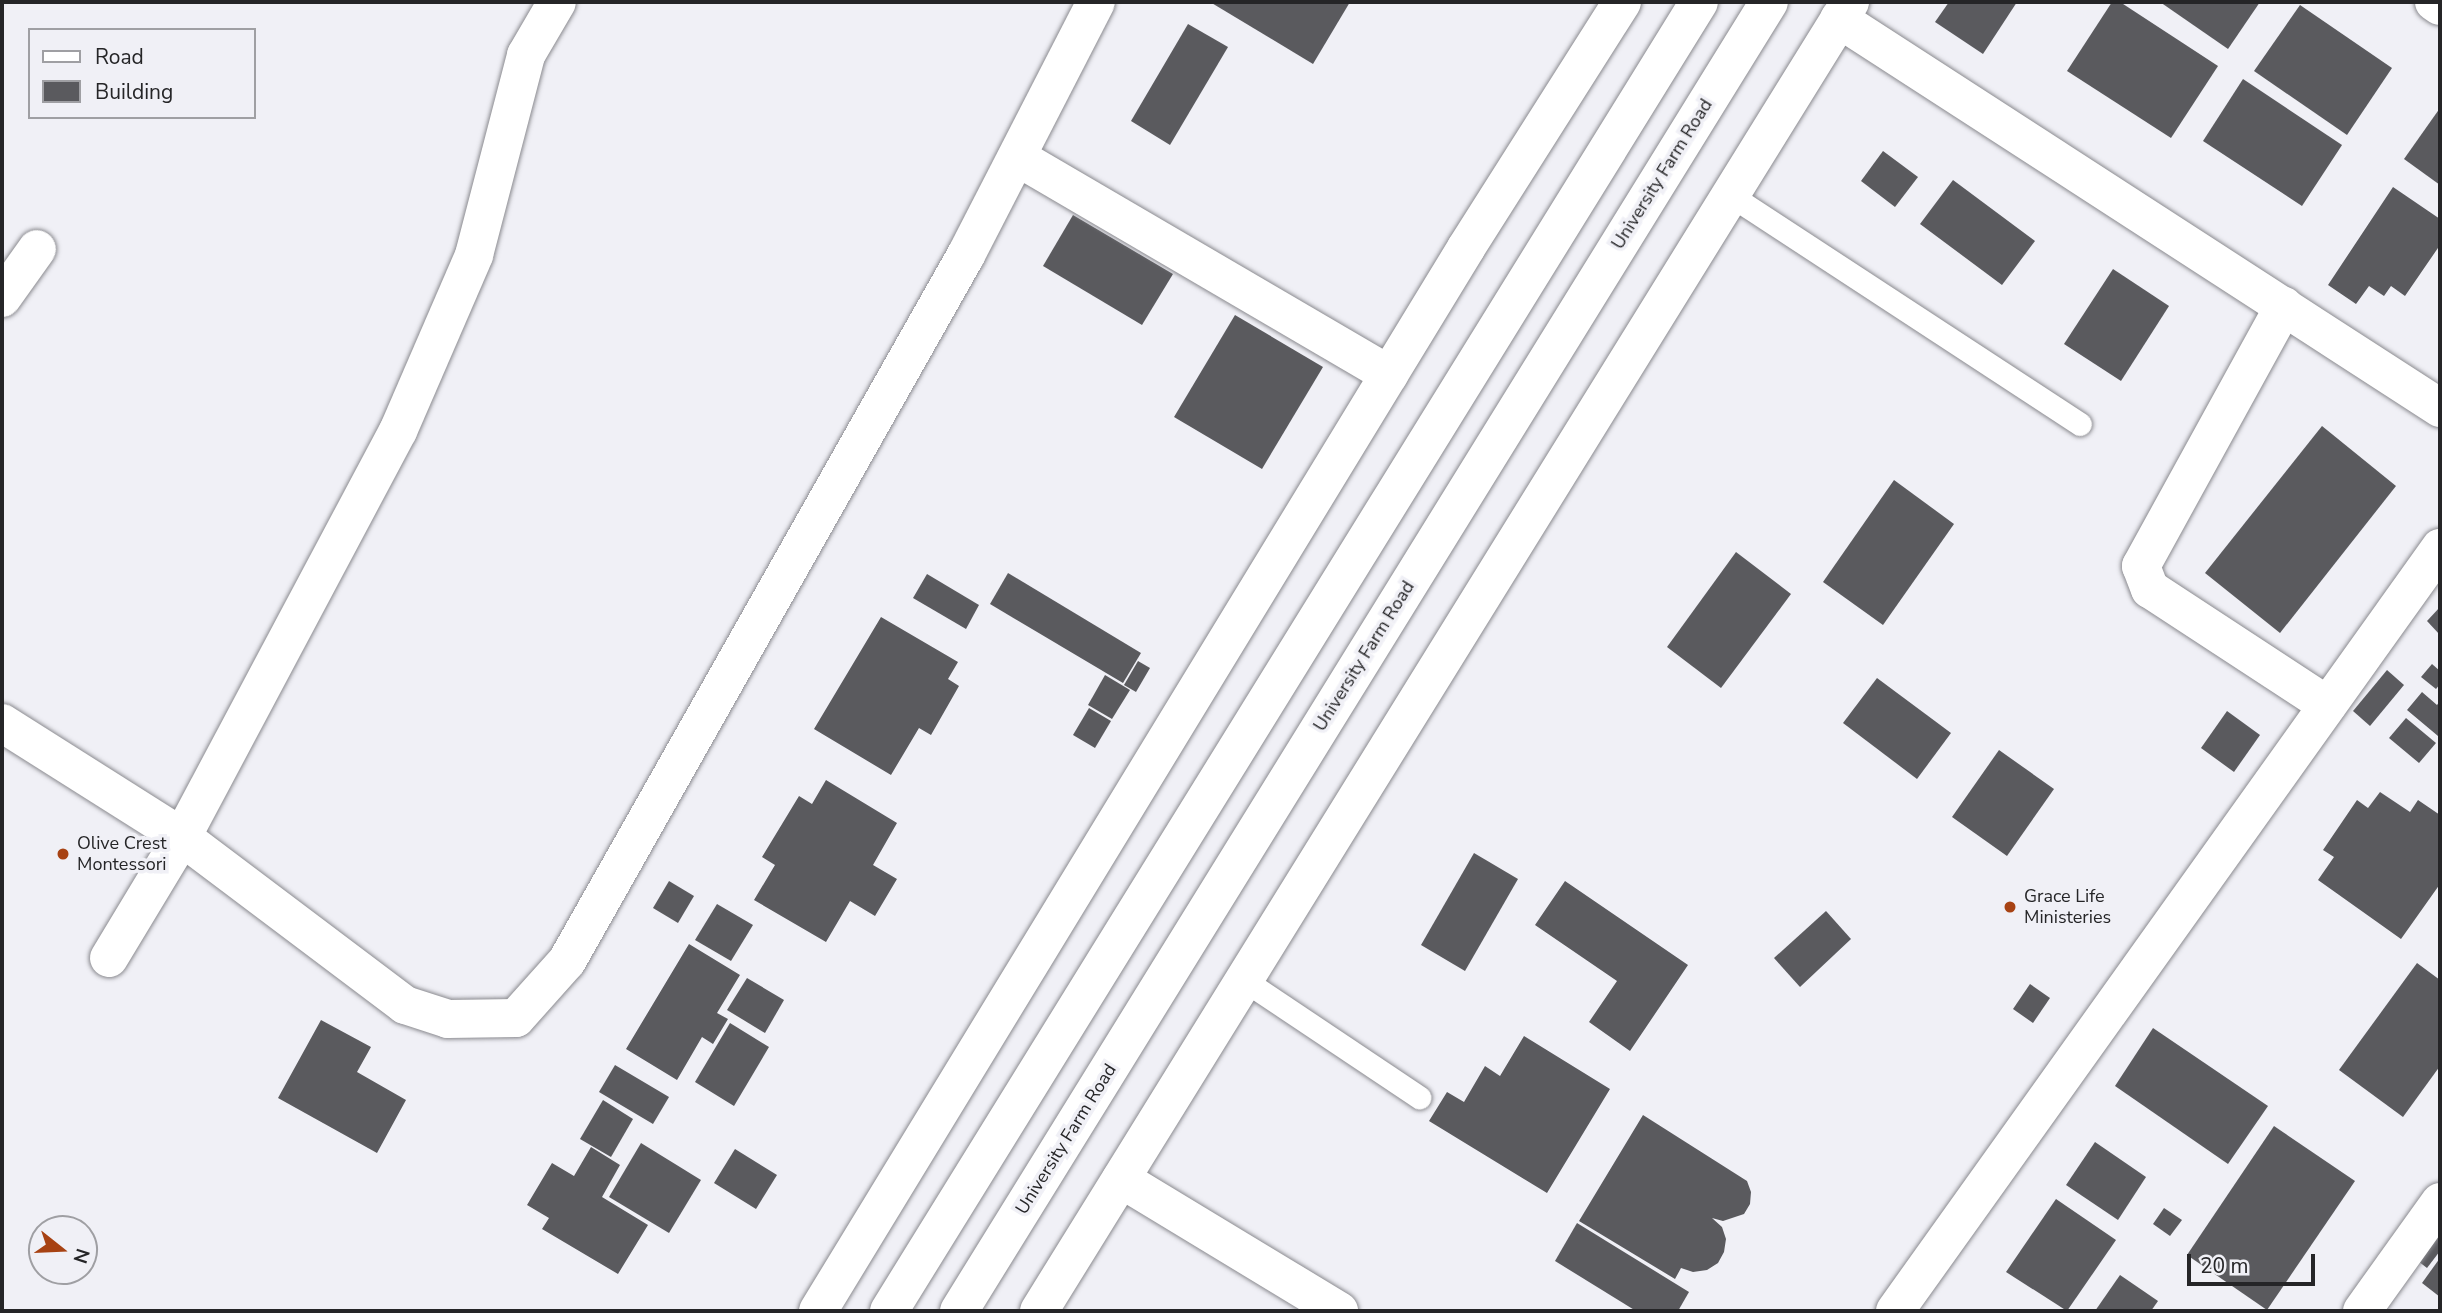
<!DOCTYPE html>
<style>
body{margin:0}
#map{position:relative;width:2442px;height:1313px;overflow:hidden;background:#f0f0f6;font-family:"Nunito Sans",sans-serif}
div>[style]{position:absolute}
.building>*{inset:0;background:#5a5a5e}
.roads{filter:drop-shadow(0 0 2px #8a8a8f) drop-shadow(0 0 2px #8a8a8f)}
.service>*{height:23px;margin:-11.5px;padding:0 11.5px;transform-origin:11.5px;border-radius:11.5px;background:#fff}
.minor>*{height:38px;margin:-19px;padding:0 19px;transform-origin:19px;border-radius:19px;background:#fff}
.tertiary>*{height:38px;margin:-19px;padding:0 19px;transform-origin:19px;border-radius:19px;background:#fff}
.dots>*{width:19px;height:19px;translate:-50% -50%;box-sizing:border-box;border:4px solid #f0f0f6;border-radius:50%}
span{translate:-50% -50%;white-space:nowrap;text-align:center;line-height:1.15;-webkit-text-stroke:7px #f0f0f6;paint-order:stroke}
.street-label{font-size:18px;color:#252527}
.poi-label{font-size:18px;color:#252527}
.left{translate:0 -50%;text-align:left}
.frame{position:absolute;inset:0;border:4px solid #252527;pointer-events:none}
.legend{position:absolute;left:28px;top:28px;width:228px;height:91px;box-sizing:border-box;background:#f0f0f6;border:2px solid #9f9fa3;margin:0;padding:9px 12px;list-style:none;font-size:21px;color:#252527}
.legend li{display:flex;align-items:center;gap:14px;height:35px}
.legend b{width:35px;border:2px solid #9f9fa3}
.north{position:absolute;left:28px;top:1215px;width:70px;height:70px;box-sizing:border-box;background:#f0f0f6;border:2px solid #9f9fa3;border-radius:50%;rotate:108deg;font-size:19px;font-weight:700;line-height:28px;text-align:center;color:#252527}
.north::after{content:'';display:block;margin:auto;width:24px;height:32px;background:#a74213;clip-path:polygon(50% 0,100% 100%,50% 72%,0 100%)}
.scale{position:absolute;left:2187px;top:1254px;width:128px;height:32px;box-sizing:border-box;border:4px solid #252527;border-top:0;padding-left:9px;font-size:21px;line-height:24px;white-space:nowrap;color:#252527;-webkit-text-stroke:5px #f0f0f6;paint-order:stroke}
</style>
<div id="map">
<div class="building">
<i style="clip-path:polygon(1210px 2px,1350px 2px,1313px 64px)"></i>
<i style="clip-path:polygon(1949px 2px,2017px 2px,1983px 54px,1935px 22px)"></i>
<i style="clip-path:polygon(2112px 2px,2120px 2px,2218px 66px,2171px 138px,2067px 71px)"></i>
<i style="clip-path:polygon(2160px 2px,2260px 2px,2228px 49px)"></i>
<i style="clip-path:polygon(2300px 5px,2392px 68px,2347px 135px,2254px 71px)"></i>
<i style="clip-path:polygon(1188px 24px,1228px 47px,1170px 145px,1131px 121px)"></i>
<i style="clip-path:polygon(2243px 79px,2342px 145px,2302px 206px,2203px 141px)"></i>
<i style="clip-path:polygon(2440px 108px,2440px 185px,2404px 159px)"></i>
<i style="clip-path:polygon(1883px 151px,1918px 177px,1895px 207px,1861px 181px)"></i>
<i style="clip-path:polygon(1953px 180px,2035px 241px,2002px 285px,1920px 224px)"></i>
<i style="clip-path:polygon(2393px 187px,2440px 219px,2440px 245px,2405px 296px,2391px 286px,2384px 296px,2369px 286px,2356px 304px,2328px 285px)"></i>
<i style="clip-path:polygon(1073px 215px,1173px 274px,1142px 325px,1043px 266px)"></i>
<i style="clip-path:polygon(2113px 269px,2169px 306px,2121px 381px,2064px 344px)"></i>
<i style="clip-path:polygon(1235px 315px,1323px 367px,1262px 469px,1174px 417px)"></i>
<i style="clip-path:polygon(2322px 426px,2396px 486px,2280px 633px,2205px 573px)"></i>
<i style="clip-path:polygon(1894px 480px,1954px 524px,1883px 625px,1823px 582px)"></i>
<i style="clip-path:polygon(1736px 552px,1791px 594px,1721px 688px,1667px 647px)"></i>
<i style="clip-path:polygon(1008px 573px,1141px 653px,1123px 683px,990px 604px)"></i>
<i style="clip-path:polygon(927px 574px,979px 605px,966px 629px,913px 598px)"></i>
<i style="clip-path:polygon(2440px 607px,2440px 635px,2427px 621px)"></i>
<i style="clip-path:polygon(881px 617px,958px 662px,948px 679px,959px 686px,931px 735px,919px 728px,891px 775px,814px 729px)"></i>
<i style="clip-path:polygon(1138px 661px,1150px 668px,1136px 692px,1124px 685px)"></i>
<i style="clip-path:polygon(2432px 664px,2440px 671px,2440px 684px,2436px 689px,2421px 677px)"></i>
<i style="clip-path:polygon(2387px 670px,2404px 685px,2370px 726px,2353px 711px)"></i>
<i style="clip-path:polygon(1105px 675px,1130px 690px,1112px 719px,1088px 705px)"></i>
<i style="clip-path:polygon(1877px 678px,1951px 733px,1917px 779px,1843px 723px)"></i>
<i style="clip-path:polygon(2422px 692px,2437px 705px,2440px 701px,2438px 736px,2407px 710px)"></i>
<i style="clip-path:polygon(1089px 708px,1111px 721px,1095px 748px,1073px 735px)"></i>
<i style="clip-path:polygon(2227px 711px,2260px 735px,2234px 772px,2201px 748px)"></i>
<i style="clip-path:polygon(2406px 718px,2436px 743px,2419px 763px,2389px 738px)"></i>
<i style="clip-path:polygon(1999px 750px,2054px 789px,2007px 856px,1952px 817px)"></i>
<i style="clip-path:polygon(826px 780px,897px 823px,873px 865px,897px 879px,875px 916px,850px 901px,826px 942px,754px 900px,775px 865px,762px 857px,799px 796px,812px 804px)"></i>
<i style="clip-path:polygon(2380px 792px,2410px 812px,2418px 800px,2440px 815px,2440px 884px,2401px 939px,2318px 880px,2334px 857px,2323px 850px,2357px 800px,2368px 808px)"></i>
<i style="clip-path:polygon(1474px 853px,1518px 879px,1465px 971px,1421px 945px)"></i>
<i style="clip-path:polygon(669px 881px,694px 896px,678px 923px,653px 908px)"></i>
<i style="clip-path:polygon(1565px 881px,1688px 965px,1630px 1051px,1589px 1022px,1617px 981px,1535px 925px)"></i>
<i style="clip-path:polygon(717px 904px,753px 925px,731px 961px,695px 940px)"></i>
<i style="clip-path:polygon(1826px 911px,1851px 939px,1800px 987px,1774px 958px)"></i>
<i style="clip-path:polygon(689px 944px,740px 975px,717px 1013px,728px 1019px,713px 1044px,702px 1037px,677px 1080px,626px 1049px)"></i>
<i style="clip-path:polygon(2417px 963px,2440px 980px,2440px 1066px,2403px 1117px,2339px 1070px)"></i>
<i style="clip-path:polygon(747px 978px,784px 1000px,765px 1033px,727px 1010px)"></i>
<i style="clip-path:polygon(2030px 984px,2050px 998px,2033px 1023px,2013px 1009px)"></i>
<i style="clip-path:polygon(321px 1020px,371px 1047px,357px 1072px,406px 1100px,377px 1153px,278px 1098px)"></i>
<i style="clip-path:polygon(730px 1023px,769px 1047px,734px 1106px,695px 1082px)"></i>
<i style="clip-path:polygon(2153px 1028px,2268px 1106px,2228px 1164px,2115px 1086px)"></i>
<i style="clip-path:polygon(1524px 1036px,1610px 1089px,1547px 1193px,1429px 1121px,1447px 1092px,1464px 1102px,1485px 1066px,1500px 1076px)"></i>
<i style="clip-path:polygon(615px 1065px,669px 1097px,653px 1124px,599px 1092px)"></i>
<i style="clip-path:polygon(603px 1100px,633px 1119px,611px 1157px,580px 1139px)"></i>
<i style="clip-path:polygon(1643px 1115px,1747px 1181px,1751px 1192px,1750px 1204px,1744px 1214px,1723px 1221px,1712px 1218px,1722px 1227px,1726px 1239px,1724px 1252px,1718px 1263px,1707px 1270px,1693px 1272px,1681px 1268px,1675px 1279px,1579px 1221px)"></i>
<i style="clip-path:polygon(2274px 1126px,2355px 1181px,2267px 1310px,2187px 1255px)"></i>
<i style="clip-path:polygon(2095px 1142px,2146px 1177px,2118px 1220px,2066px 1185px)"></i>
<i style="clip-path:polygon(641px 1143px,701px 1180px,669px 1233px,609px 1197px)"></i>
<i style="clip-path:polygon(591px 1147px,620px 1165px,602px 1197px,648px 1225px,618px 1274px,542px 1229px,549px 1218px,527px 1205px,552px 1163px,574px 1176px)"></i>
<i style="clip-path:polygon(735px 1149px,777px 1175px,756px 1209px,714px 1183px)"></i>
<i style="clip-path:polygon(2056px 1199px,2116px 1240px,2067px 1311px,2006px 1272px)"></i>
<i style="clip-path:polygon(2164px 1208px,2182px 1220px,2170px 1236px,2153px 1224px)"></i>
<i style="clip-path:polygon(1577px 1223px,1689px 1292px,1678px 1311px,1636px 1311px,1555px 1261px)"></i>
<i style="clip-path:polygon(2434px 1232px,2440px 1237px,2440px 1251px,2427px 1268px,2414px 1258px)"></i>
<i style="clip-path:polygon(2440px 1258px,2440px 1297px,2422px 1283px)"></i>
<i style="clip-path:polygon(2120px 1275px,2158px 1301px,2151px 1311px,2095px 1311px)"></i>
</div>
<div class="roads">
<div class="service">
<i style="left:1730px;top:195px;width:418px;rotate:33.2deg"></i>
<i style="left:1244px;top:980px;width:211px;rotate:33.8deg"></i>
</div>
<div class="minor">
<i style="left:2434px;top:2px;width:7px;rotate:34deg"></i>
<i style="left:1839px;top:19px;width:716px;rotate:32.91deg"></i>
<i style="left:1017px;top:157px;width:431px;rotate:30.3deg"></i>
<i style="left:2px;top:298px;width:60px;rotate:-54.5deg"></i>
<i style="left:2284px;top:306px;width:297px;rotate:118.8deg"></i>
<i style="left:2141px;top:566px;width:25px;rotate:69deg"></i>
<i style="left:2150px;top:589px;width:212px;rotate:33.2deg"></i>
<i style="left:2px;top:723px;width:213px;rotate:32.3deg"></i>
<i style="left:182px;top:837px;width:279px;rotate:37deg"></i>
<i style="left:405px;top:1005px;width:45px;rotate:18deg"></i>
<i style="left:448px;top:1019px;width:68px;rotate:-0.8deg"></i>
<i style="left:516px;top:1018px;width:76px;rotate:-48.2deg"></i>
<i style="left:567px;top:961px;width:811px;rotate:-60.53deg"></i>
<i style="left:966px;top:255px;width:284px;rotate:-62.8deg"></i>
<i style="left:109px;top:958px;width:141px;rotate:-58.9deg"></i>
<i style="left:182px;top:837px;width:460px;rotate:-62deg"></i>
<i style="left:398px;top:431px;width:192px;rotate:-66.6deg"></i>
<i style="left:474px;top:255px;width:207px;rotate:-75.4deg"></i>
<i style="left:526px;top:55px;width:61px;rotate:-59.7deg"></i>
<i style="left:1121px;top:1179px;width:255px;rotate:31.2deg"></i>
<i style="left:818px;top:1311px;width:1245px;rotate:-58.63deg"></i>
<i style="left:1466px;top:248px;width:291px;rotate:-57.6deg"></i>
<i style="left:1039px;top:1311px;width:1540px;rotate:-58.22deg"></i>
<i style="left:1895px;top:1311px;width:938px;rotate:-54.46deg"></i>
<i style="left:2362px;top:1311px;width:134px;rotate:-54.4deg"></i>
</div>
<div class="tertiary">
<i style="left:889px;top:1311px;width:1539px;rotate:-58.25deg"></i>
<i style="left:959px;top:1311px;width:1539px;rotate:-58.25deg"></i>
</div>
</div>
<div class="dots">
<i style="left:63px;top:854px;background:#a74213"></i>
<i style="left:2010px;top:907px;background:#a74213"></i>
</div>
<div class="street-label">
<span style="left:1662px;top:174px;rotate:-58deg">University Farm Road</span>
<span style="left:1364px;top:656px;rotate:-58deg">University Farm Road</span>
<span style="left:1066px;top:1139px;rotate:-58deg">University Farm Road</span>
</div>
<div class="poi-label">
<span class="left" style="left:77px;top:854px">Olive Crest<br>Montessori</span>
<span class="left" style="left:2024px;top:907px">Grace Life<br>Ministeries</span>
</div>
<div class="frame"></div>
<ul class="legend">
<li><b style="height:9px;background:#fff"></b>Road</li>
<li><b style="height:19px;background:#5a5a5e"></b>Building</li>
</ul>
<div class="north">N</div>
<div class="scale">20 m</div>
</div>
